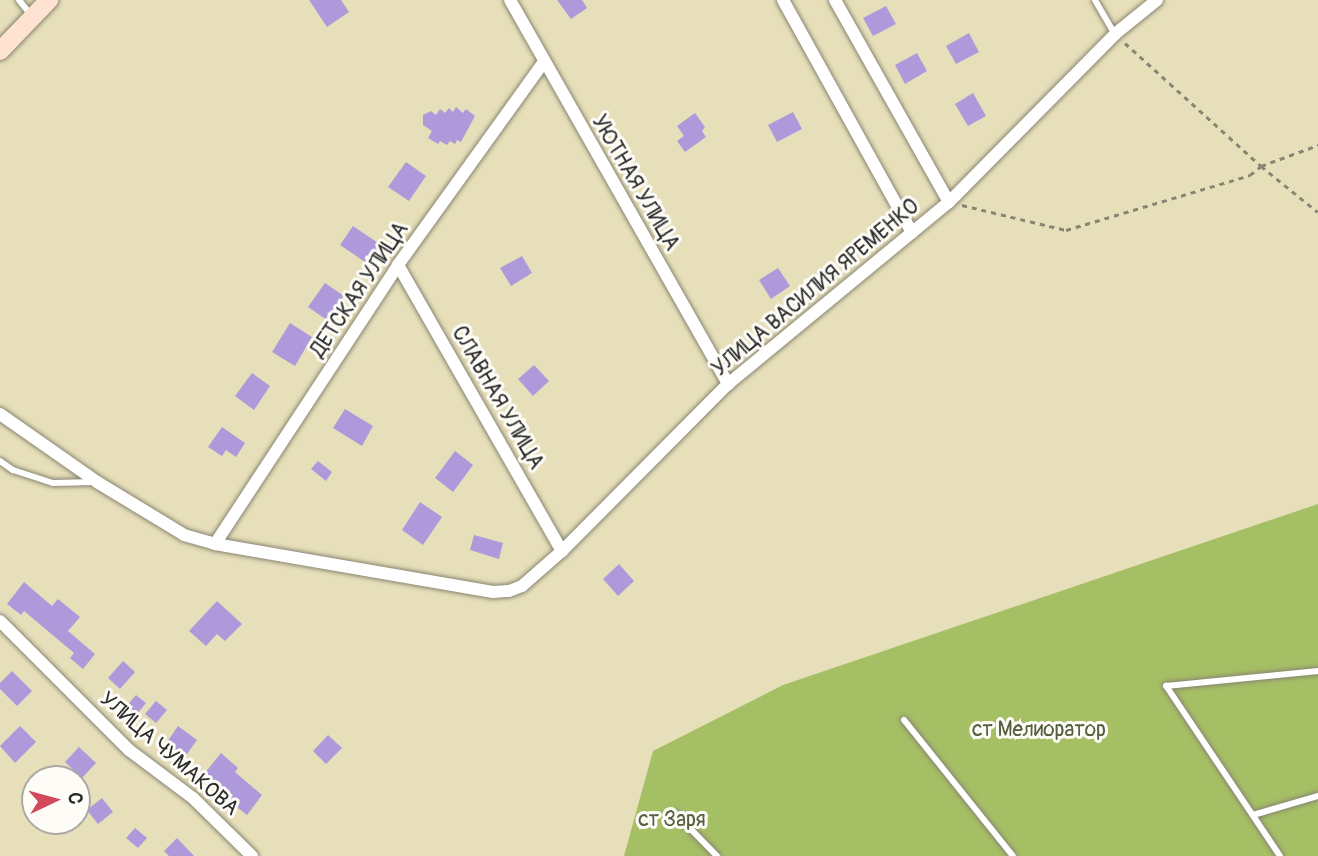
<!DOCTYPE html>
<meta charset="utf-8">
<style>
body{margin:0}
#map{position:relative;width:1318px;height:856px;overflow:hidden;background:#e7dfba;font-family:Pangolin,sans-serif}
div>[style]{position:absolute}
.green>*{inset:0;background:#a5bf65}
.building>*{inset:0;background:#ae9adb}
.path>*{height:2.5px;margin-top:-1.25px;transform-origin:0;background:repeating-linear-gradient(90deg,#898572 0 5px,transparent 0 10px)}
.roads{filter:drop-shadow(0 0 2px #898572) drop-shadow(0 0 2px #898572)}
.service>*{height:6px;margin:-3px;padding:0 3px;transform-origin:3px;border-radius:3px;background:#fff}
.minor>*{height:12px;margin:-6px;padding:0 6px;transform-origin:6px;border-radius:6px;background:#fff}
.secondary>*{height:18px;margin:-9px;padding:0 9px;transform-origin:9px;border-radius:9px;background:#fee3d2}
span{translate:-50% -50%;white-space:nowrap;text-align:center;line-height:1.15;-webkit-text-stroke:6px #fdfcf7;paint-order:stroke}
.street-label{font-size:21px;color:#2b2b2b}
.park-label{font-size:21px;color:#565f3f}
.north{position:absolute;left:21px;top:765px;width:70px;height:70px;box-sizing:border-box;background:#fdfcf7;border:2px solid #a9a8a5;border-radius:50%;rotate:85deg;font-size:19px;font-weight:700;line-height:28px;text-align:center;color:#2b2b2b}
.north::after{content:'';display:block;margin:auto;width:24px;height:32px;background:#d1495b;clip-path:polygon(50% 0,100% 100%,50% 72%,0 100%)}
</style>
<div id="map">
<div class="green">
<i style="clip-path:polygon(1318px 504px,1318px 856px,624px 856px,653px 751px,783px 685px)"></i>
</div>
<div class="building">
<i style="clip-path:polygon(309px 0,341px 0,349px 12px,327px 27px)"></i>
<i style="clip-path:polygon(557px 0,582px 0,587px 8px,571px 19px)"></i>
<i style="clip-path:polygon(886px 6px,896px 24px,873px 36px,863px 18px)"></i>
<i style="clip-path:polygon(969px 33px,979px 52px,956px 64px,946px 46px)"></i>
<i style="clip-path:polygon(917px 53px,927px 71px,905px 84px,895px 65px)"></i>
<i style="clip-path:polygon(973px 93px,986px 116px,968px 126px,955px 104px)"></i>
<i style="clip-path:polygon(456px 107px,463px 113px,466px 109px,475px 116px,461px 142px,457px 140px,455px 144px,450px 141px,447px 145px,440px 141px,438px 144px,428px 138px,432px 131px,423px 125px,423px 115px,431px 111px,436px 115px,440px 109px,445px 113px,449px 108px,453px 112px)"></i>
<i style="clip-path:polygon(793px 112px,802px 129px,777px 142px,768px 125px)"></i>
<i style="clip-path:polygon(695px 113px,705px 127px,702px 131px,706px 137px,685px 152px,677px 141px,684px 136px,677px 126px)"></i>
<i style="clip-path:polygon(406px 162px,426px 176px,409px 201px,388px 187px)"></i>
<i style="clip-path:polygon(353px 226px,381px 245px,368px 264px,340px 245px)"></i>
<i style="clip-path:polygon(522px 256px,532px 273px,511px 286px,500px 268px)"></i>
<i style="clip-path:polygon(778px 268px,790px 286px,771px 299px,759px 280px)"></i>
<i style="clip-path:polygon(325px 283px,344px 296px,327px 320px,308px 307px)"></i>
<i style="clip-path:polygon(290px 323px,312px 337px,295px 366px,272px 352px)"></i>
<i style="clip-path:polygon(534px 365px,549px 381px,533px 396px,518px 379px)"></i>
<i style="clip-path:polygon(252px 373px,270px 386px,254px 410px,235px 396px)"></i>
<i style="clip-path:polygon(345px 409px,373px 426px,362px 446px,333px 428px)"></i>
<i style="clip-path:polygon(222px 427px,245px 443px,236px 457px,226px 450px,222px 456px,208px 447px)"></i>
<i style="clip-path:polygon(455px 451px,473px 465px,453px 492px,435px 478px)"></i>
<i style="clip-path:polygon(318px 461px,332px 472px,326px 481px,311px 469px)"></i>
<i style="clip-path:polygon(420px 502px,442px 517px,423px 545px,402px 530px)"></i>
<i style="clip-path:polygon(474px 535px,503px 543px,499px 559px,470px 550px)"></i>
<i style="clip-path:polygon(619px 564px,634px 581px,618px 596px,603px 579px)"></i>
<i style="clip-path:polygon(24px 582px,52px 606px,58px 599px,80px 617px,68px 631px,95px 654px,83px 669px,70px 658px,74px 653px,24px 611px,21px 615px,7px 604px)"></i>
<i style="clip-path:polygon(217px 601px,242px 624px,225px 641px,217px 634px,206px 646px,189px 631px)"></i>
<i style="clip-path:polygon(123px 661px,135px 672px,120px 689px,108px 678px)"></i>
<i style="clip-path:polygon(12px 671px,32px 691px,17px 706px,0 689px,0 683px)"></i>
<i style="clip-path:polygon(136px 695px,146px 703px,128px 725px,118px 716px)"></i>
<i style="clip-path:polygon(156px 701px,167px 710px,156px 723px,145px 714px)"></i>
<i style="clip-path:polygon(20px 726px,36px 742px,15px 763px,0 746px)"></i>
<i style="clip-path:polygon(178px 726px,197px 740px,182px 761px,163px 748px)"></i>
<i style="clip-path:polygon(328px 735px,342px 748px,326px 764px,313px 751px)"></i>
<i style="clip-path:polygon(79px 747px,96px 763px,82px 778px,65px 762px)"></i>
<i style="clip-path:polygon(221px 753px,238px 768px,235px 772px,262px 795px,247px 815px,229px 801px,233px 796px,204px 774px)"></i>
<i style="clip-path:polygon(102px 798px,113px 812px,98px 824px,87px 810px)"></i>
<i style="clip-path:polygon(135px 828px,147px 838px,138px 848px,126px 838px)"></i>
<i style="clip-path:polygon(177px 838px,194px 856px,169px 856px,164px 851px)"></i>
</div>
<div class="path">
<i style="left:1125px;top:43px;width:183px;rotate:42.1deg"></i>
<i style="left:1261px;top:166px;width:73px;rotate:38.9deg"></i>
<i style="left:962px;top:205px;width:107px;rotate:13.5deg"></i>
<i style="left:1066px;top:230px;width:192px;rotate:-16.6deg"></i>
<i style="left:1250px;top:175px;width:14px;rotate:-39deg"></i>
<i style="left:1261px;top:166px;width:61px;rotate:-20.2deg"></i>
</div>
<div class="roads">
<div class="service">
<i style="left:19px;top:0;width:19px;rotate:51deg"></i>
<i style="left:1095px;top:0;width:39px;rotate:60deg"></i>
<i style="left:0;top:461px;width:16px;rotate:35deg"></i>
<i style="left:13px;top:470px;width:42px;rotate:18deg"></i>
<i style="left:53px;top:483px;width:42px;rotate:-1.4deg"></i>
<i style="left:904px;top:720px;width:174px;rotate:51.3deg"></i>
<i style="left:676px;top:814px;width:59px;rotate:45.7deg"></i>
<i style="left:1253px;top:815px;width:68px;rotate:-16.3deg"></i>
<i style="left:1280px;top:856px;width:205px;rotate:-123.8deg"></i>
<i style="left:1166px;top:686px;width:153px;rotate:-5.6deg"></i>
</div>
<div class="minor">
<i style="left:510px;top:0;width:442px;rotate:60.4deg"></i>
<i style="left:783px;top:0;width:266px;rotate:61deg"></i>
<i style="left:835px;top:0;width:232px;rotate:60.6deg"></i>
<i style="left:398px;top:265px;width:330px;rotate:60.2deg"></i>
<i style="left:0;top:414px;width:118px;rotate:35deg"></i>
<i style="left:97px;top:482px;width:102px;rotate:31.3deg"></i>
<i style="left:184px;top:535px;width:32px;rotate:16deg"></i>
<i style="left:215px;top:544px;width:282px;rotate:9.8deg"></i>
<i style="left:493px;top:592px;width:16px;rotate:-4deg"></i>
<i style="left:509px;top:591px;width:14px;rotate:-21deg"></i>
<i style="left:522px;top:586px;width:53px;rotate:-41.2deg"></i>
<i style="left:562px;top:551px;width:235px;rotate:-45.2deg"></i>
<i style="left:728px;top:384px;width:286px;rotate:-39.5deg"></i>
<i style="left:949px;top:202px;width:236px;rotate:-45.3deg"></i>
<i style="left:1115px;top:34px;width:54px;rotate:-39deg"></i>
<i style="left:215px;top:544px;width:334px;rotate:-56.7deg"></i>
<i style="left:398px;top:265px;width:250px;rotate:-54.3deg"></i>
<i style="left:0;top:621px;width:182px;rotate:45deg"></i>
<i style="left:129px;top:750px;width:80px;rotate:36.9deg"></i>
<i style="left:193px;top:798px;width:83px;rotate:44.5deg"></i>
</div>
<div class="secondary">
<i style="left:0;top:51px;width:71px;rotate:-46.1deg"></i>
</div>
</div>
<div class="street-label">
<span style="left:635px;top:183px;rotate:60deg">УЮТНАЯ УЛИЦА</span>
<span style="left:816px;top:288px;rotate:-40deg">УЛИЦА ВАСИЛИЯ ЯРЕМЕНКО</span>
<span style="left:360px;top:290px;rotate:-56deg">ДЕТСКАЯ УЛИЦА</span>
<span style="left:497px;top:398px;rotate:60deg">СЛАВНАЯ УЛИЦА</span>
<span style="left:169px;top:754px;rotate:41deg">УЛИЦА ЧУМАКОВА</span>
</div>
<div class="park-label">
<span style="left:1039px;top:730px">ст Мелиоратор</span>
<span style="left:672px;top:820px">ст Заря</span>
</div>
<div class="north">С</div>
</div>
